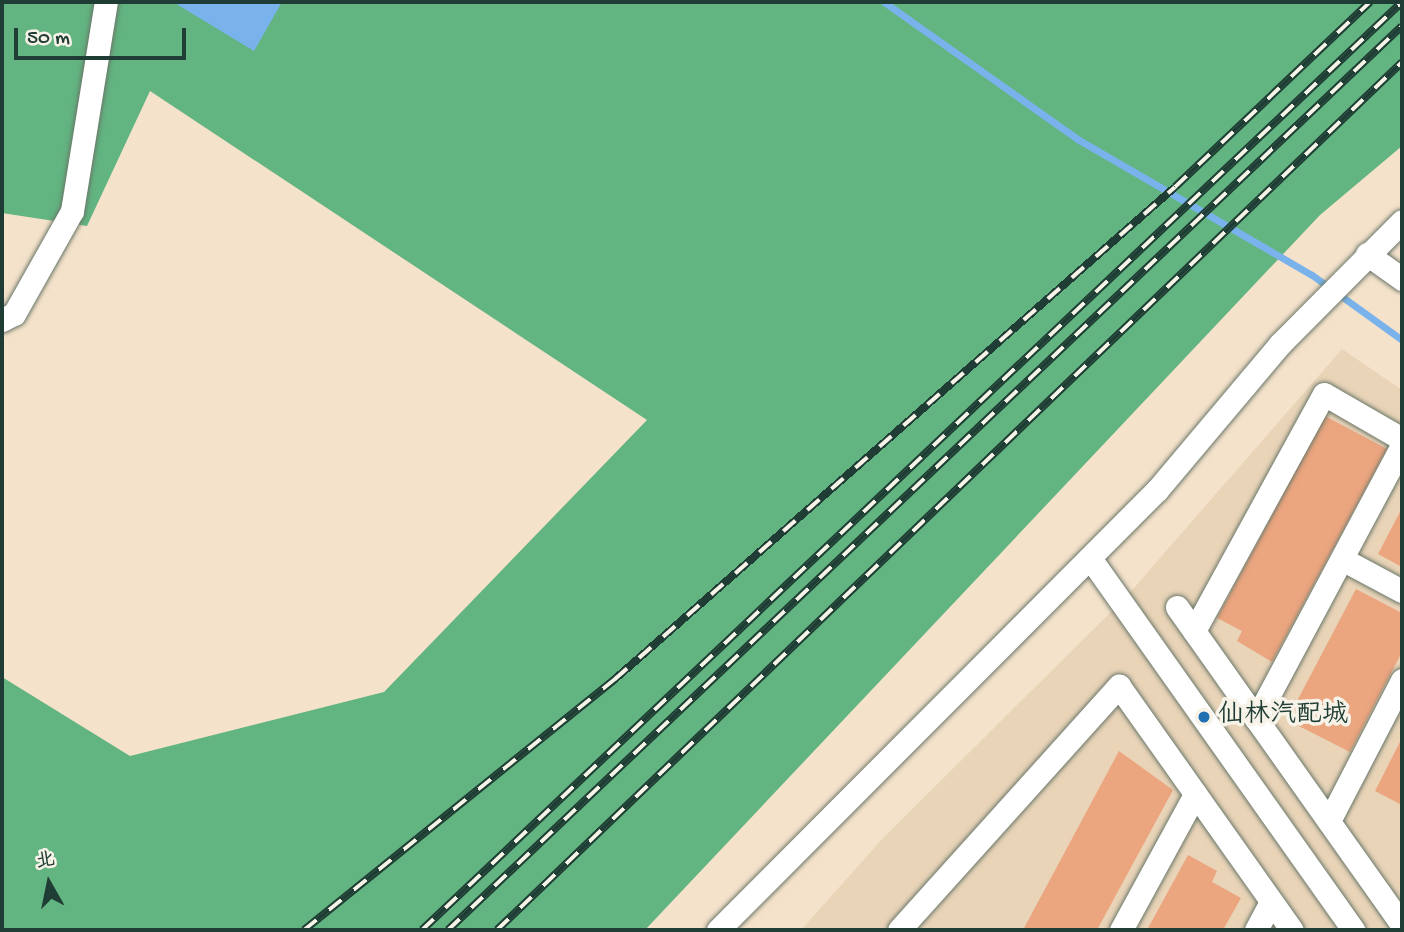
<!DOCTYPE html>
<meta charset="utf-8">
<style>
body{margin:0}
#map{position:relative;width:1404px;height:932px;overflow:hidden;background:#f5e2cb;font-family:"Gochi Hand","LXGW WenKai TC",sans-serif}
div>[style]{position:absolute}
.built>*{inset:0;background:#e9d4b8}
.forest>*{inset:0;background:#62b480}
.water>*{inset:0;background:#7ab3eb}
.stream>*{height:7px;margin:-3.5px;padding:0 3.5px;transform-origin:3.5px;border-radius:3.5px;background:#7ab3eb}
.building>*{inset:0;background:#eba57f}
.roads{filter:drop-shadow(0 0 2px #6a7769) drop-shadow(0 0 2px #6a7769)}
.minor>*{height:23px;margin:-11.5px;padding:0 11.5px;transform-origin:11.5px;border-radius:11.5px;background:#fff}
.rail>*{height:8px;margin-top:-4px;transform-origin:0;background:repeating-linear-gradient(90deg,#f7f3e8 0 16px,#1f3d34 0 32px);box-sizing:border-box;border-block:2px solid #1f3d34}
.dots>*{width:19px;height:19px;translate:-50% -50%;box-sizing:border-box;border:4px solid #f7f3e8;border-radius:50%}
span{translate:-50% -50%;white-space:nowrap;text-align:center;line-height:1.15;-webkit-text-stroke:7px #f7f3e8;paint-order:stroke}
.poi-label{font-size:26px;color:#1f3d34}
.left{translate:0 -50%;text-align:left}
.frame{position:absolute;inset:0;border:4px solid #1f3d34;pointer-events:none}
.north{position:absolute;left:14px;top:848px;width:70px;height:70px;-webkit-text-stroke:5px #f7f3e8;paint-order:stroke;rotate:351deg;font-size:19px;font-weight:700;line-height:28px;text-align:center;color:#1f3d34}
.north::after{content:'';display:block;margin:auto;width:24px;height:32px;background:#1f3d34;clip-path:polygon(50% 0,100% 100%,50% 72%,0 100%)}
.scale{position:absolute;left:14px;top:28px;width:172px;height:32px;box-sizing:border-box;border:4px solid #1f3d34;border-top:0;padding-left:9px;font-size:21px;line-height:24px;white-space:nowrap;color:#1f3d34;-webkit-text-stroke:5px #f7f3e8;paint-order:stroke}
</style>
<div id="map">
<div class="built">
<i style="clip-path:polygon(1342px 349px,1402px 390px,1402px 930px,801px 930px,883px 838px,1127px 596px)"></i>
</div>
<div class="forest">
<i style="clip-path:polygon(2px 2px,1402px 2px,1402px 146px,1320px 215px,645px 930px,2px 930px,2px 677px,130px 756px,384px 692px,647px 420px,150px 91px,87px 226px,2px 213px)"></i>
</div>
<div class="water">
<i style="clip-path:polygon(173px 2px,282px 2px,254px 51px)"></i>
</div>
<div class="stream">
<i style="left:884px;top:2px;width:239px;rotate:35.3deg"></i>
<i style="left:1079px;top:140px;width:269px;rotate:30.1deg"></i>
<i style="left:1312px;top:275px;width:111px;rotate:35.8deg"></i>
</div>
<div class="building">
<i style="clip-path:polygon(1325px 416px,1387px 449px,1272px 662px,1237px 641px,1242px 631px,1217px 618px)"></i>
<i style="clip-path:polygon(1402px 508px,1402px 567px,1378px 554px)"></i>
<i style="clip-path:polygon(1356px 589px,1402px 613px,1402px 652px,1350px 752px,1287px 720px)"></i>
<i style="clip-path:polygon(1402px 738px,1402px 805px,1375px 791px)"></i>
<i style="clip-path:polygon(1119px 751px,1173px 790px,1097px 930px,1023px 930px)"></i>
<i style="clip-path:polygon(1188px 855px,1217px 871px,1212px 882px,1241px 898px,1223px 930px,1147px 930px)"></i>
</div>
<div class="roads">
<div class="minor">
<i style="left:1367px;top:254px;width:43px;rotate:35.5deg"></i>
<i style="left:2px;top:320px;width:13px;rotate:-27deg"></i>
<i style="left:14px;top:314px;width:118px;rotate:-60.6deg"></i>
<i style="left:72px;top:211px;width:212px;rotate:-80.8deg"></i>
<i style="left:1090px;top:558px;width:456px;rotate:54.7deg"></i>
<i style="left:1342px;top:559px;width:68px;rotate:28.1deg"></i>
<i style="left:1177px;top:607px;width:390px;rotate:54.7deg"></i>
<i style="left:1194px;top:631px;width:270px;rotate:-61.3deg"></i>
<i style="left:1324px;top:394px;width:90px;rotate:30deg"></i>
<i style="left:1256px;top:719px;width:310px;rotate:-61.9deg"></i>
<i style="left:1329px;top:821px;width:159px;rotate:-62.6deg"></i>
<i style="left:718px;top:930px;width:622px;rotate:-45.07deg"></i>
<i style="left:1157px;top:490px;width:191px;rotate:-49.9deg"></i>
<i style="left:1280px;top:344px;width:173px;rotate:-45.2deg"></i>
<i style="left:899px;top:930px;width:329px;rotate:-48deg"></i>
<i style="left:1119px;top:686px;width:299px;rotate:54.7deg"></i>
<i style="left:1121px;top:930px;width:155px;rotate:-61.4deg"></i>
<i style="left:1256px;top:930px;width:32px;rotate:-62deg"></i>
</div>
</div>
<div class="rail">
<i style="left:304px;top:930px;width:400px;rotate:-38.9deg"></i>
<i style="left:615px;top:679px;width:745px;rotate:-41.3deg"></i>
<i style="left:1175px;top:187px;width:269px;rotate:-43.5deg"></i>
<i style="left:422px;top:930px;width:1350px;rotate:-43.44deg"></i>
<i style="left:448px;top:930px;width:1314px;rotate:-43.46deg"></i>
<i style="left:497px;top:930px;width:1254px;rotate:-43.8deg"></i>
</div>
<div class="dots">
<i style="left:1204px;top:717px;background:#1f6fb2"></i>
</div>
<div class="poi-label">
<span class="left" style="left:1218px;top:717px">仙林汽配城</span>
</div>
<div class="frame"></div>
<div class="north">北</div>
<div class="scale">50 m</div>
</div>
